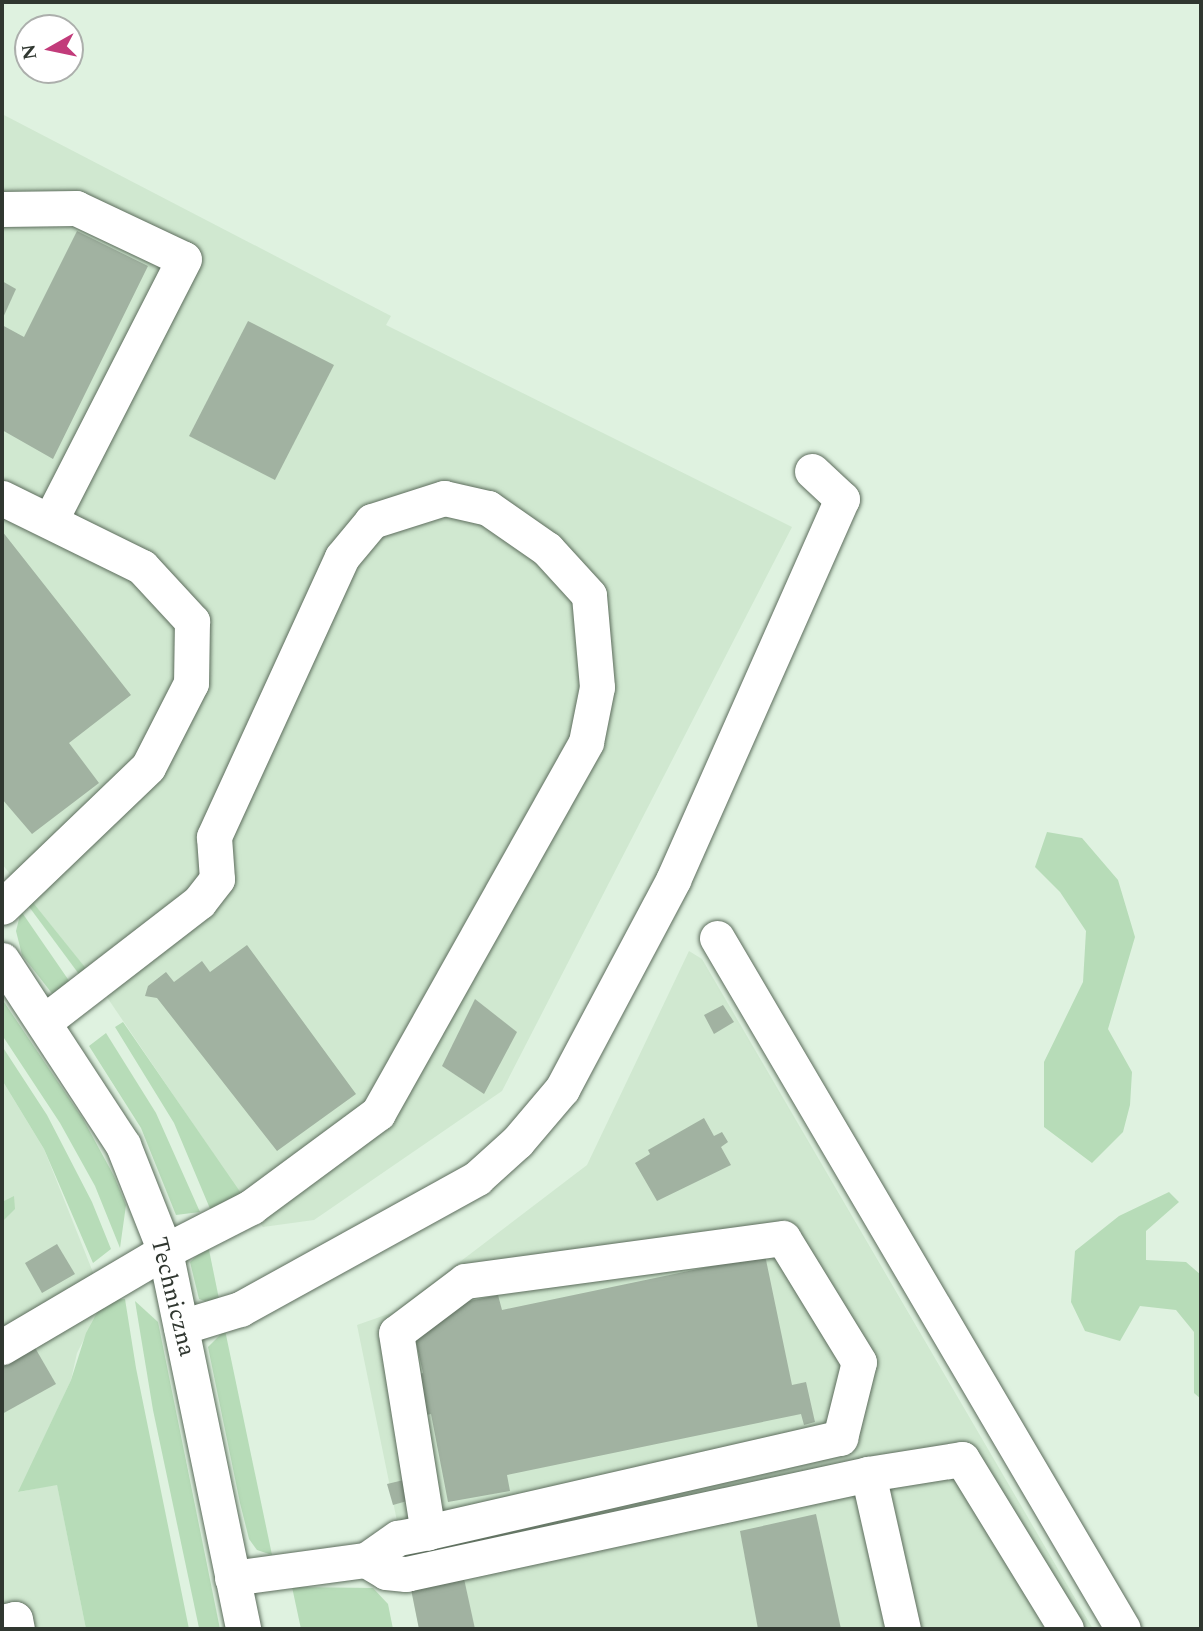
<!DOCTYPE html>
<style>
body{margin:0}
#map{position:relative;width:1203px;height:1631px;overflow:hidden;background:#dff2e0;font-family:Spectral,serif}
div>[style]{position:absolute}
.built>*{inset:0;background:#d0e8d0}
.green>*{inset:0;background:#b7dcb8}
.building>*{inset:0;background:#a1b2a1}
.roads{filter:drop-shadow(0 0 2px #5d6d5d) drop-shadow(0 0 2px #5d6d5d)}
.minor>*{height:35px;margin:-17.5px;padding:0 17.5px;transform-origin:17.5px;border-radius:17.5px;background:#fff}
span{translate:-50% -50%;white-space:nowrap;text-align:center;line-height:1.15;-webkit-text-stroke:5px #fff;paint-order:stroke}
.street-label{font-size:24px;color:#303730}
.frame{position:absolute;inset:0;border:4px solid #303730;pointer-events:none}
.north{position:absolute;left:14px;top:14px;width:70px;height:70px;box-sizing:border-box;background:#fff;border:2px solid #acafac;border-radius:50%;rotate:261deg;font-size:19px;font-weight:700;line-height:28px;text-align:center;color:#303730}
.north::after{content:'';display:block;margin:auto;width:24px;height:32px;background:#c23b7a;clip-path:polygon(50% 0,100% 100%,50% 72%,0 100%)}
</style>
<div id="map">
<div class="built">
<i style="clip-path:polygon(2px 114px,391px 316px,386px 325px,792px 527px,502px 1091px,314px 1220px,263px 1227px,98px 984px,2px 864px)"></i>
<i style="clip-path:polygon(689px 951px,702px 959px,1093px 1629px,419px 1629px,357px 1325px,394px 1312px,587px 1165px)"></i>
<i style="clip-path:polygon(2px 1080px,44px 1149px,104px 1300px,77px 1353px,71px 1380px,19px 1492px,57px 1484px,86px 1629px,2px 1629px)"></i>
</div>
<div class="green">
<i style="clip-path:polygon(1047px 832px,1082px 838px,1118px 880px,1135px 937px,1108px 1029px,1132px 1072px,1130px 1105px,1123px 1132px,1092px 1163px,1044px 1127px,1044px 1062px,1083px 982px,1086px 931px,1060px 892px,1035px 867px)"></i>
<i style="clip-path:polygon(31px 900px,92px 976px,84px 981px,27px 904px)"></i>
<i style="clip-path:polygon(21px 911px,74px 988px,54px 996px,22px 955px,16px 931px)"></i>
<i style="clip-path:polygon(2px 999px,83px 1119px,114px 1176px,126px 1205px,120px 1248px,95px 1186px,60px 1123px,2px 1035px)"></i>
<i style="clip-path:polygon(123px 1022px,243px 1196px,211px 1211px,174px 1123px,115px 1027px)"></i>
<i style="clip-path:polygon(106px 1033px,156px 1113px,200px 1212px,176px 1215px,141px 1128px,89px 1046px)"></i>
<i style="clip-path:polygon(2px 1046px,47px 1115px,92px 1202px,111px 1249px,93px 1263px,44px 1149px,2px 1080px)"></i>
<i style="clip-path:polygon(1169px 1192px,1179px 1202px,1146px 1231px,1146px 1260px,1186px 1262px,1201px 1275px,1201px 1399px,1194px 1393px,1194px 1332px,1176px 1310px,1140px 1306px,1120px 1341px,1085px 1331px,1071px 1302px,1075px 1251px,1119px 1216px)"></i>
<i style="clip-path:polygon(14px 1196px,15px 1209px,2px 1222px,2px 1202px)"></i>
<i style="clip-path:polygon(208px 1245px,219px 1299px,207px 1302px,199px 1299px,190px 1262px)"></i>
<i style="clip-path:polygon(125px 1299px,136px 1368px,189px 1629px,86px 1629px,57px 1485px,18px 1492px,71px 1380px,86px 1333px,104px 1300px)"></i>
<i style="clip-path:polygon(135px 1301px,158px 1322px,220px 1629px,199px 1628px,153px 1410px)"></i>
<i style="clip-path:polygon(225px 1330px,272px 1555px,257px 1550px,249px 1539px,240px 1503px,208px 1347px)"></i>
<i style="clip-path:polygon(292px 1587px,373px 1588px,388px 1604px,393px 1629px,301px 1629px)"></i>
</div>
<div class="building">
<i style="clip-path:polygon(77px 231px,148px 266px,53px 459px,2px 430px,2px 325px,24px 337px)"></i>
<i style="clip-path:polygon(2px 281px,16px 289px,2px 320px)"></i>
<i style="clip-path:polygon(248px 321px,334px 365px,275px 480px,189px 436px)"></i>
<i style="clip-path:polygon(2px 531px,131px 695px,69px 743px,99px 783px,32px 834px,2px 799px)"></i>
<i style="clip-path:polygon(247px 945px,356px 1094px,277px 1151px,157px 998px,145px 996px,148px 986px,166px 972px,174px 982px,202px 961px,210px 972px)"></i>
<i style="clip-path:polygon(475px 999px,517px 1032px,484px 1094px,442px 1066px)"></i>
<i style="clip-path:polygon(723px 1005px,734px 1022px,714px 1034px,704px 1015px)"></i>
<i style="clip-path:polygon(704px 1118px,714px 1136px,722px 1132px,728px 1142px,721px 1147px,731px 1165px,657px 1201px,635px 1163px,650px 1154px,648px 1150px)"></i>
<i style="clip-path:polygon(57px 1244px,75px 1274px,42px 1293px,25px 1263px)"></i>
<i style="clip-path:polygon(765px 1255px,792px 1385px,806px 1382px,815px 1422px,804px 1425px,801px 1414px,507px 1475px,510px 1491px,448px 1502px,431px 1414px,422px 1416px,414px 1375px,423px 1373px,415px 1338px,436px 1308px,498px 1295px,502px 1310px)"></i>
<i style="clip-path:polygon(34px 1346px,56px 1384px,2px 1414px,2px 1365px)"></i>
<i style="clip-path:polygon(408px 1479px,414px 1499px,393px 1505px,387px 1484px)"></i>
<i style="clip-path:polygon(816px 1514px,841px 1629px,758px 1629px,740px 1531px)"></i>
<i style="clip-path:polygon(463px 1574px,475px 1629px,419px 1629px,410px 1584px)"></i>
</div>
<div class="roads">
<div class="minor">
<i style="left:2px;top:209px;width:74px;rotate:-0.8deg"></i>
<i style="left:76px;top:208px;width:119px;rotate:25.3deg"></i>
<i style="left:184px;top:259px;width:294px;rotate:117.1deg"></i>
<i style="left:2px;top:498px;width:156px;rotate:26.2deg"></i>
<i style="left:142px;top:567px;width:74px;rotate:47.2deg"></i>
<i style="left:192px;top:621px;width:62px;rotate:90.9deg"></i>
<i style="left:191px;top:683px;width:94px;rotate:117.1deg"></i>
<i style="left:148px;top:767px;width:202px;rotate:136.2deg"></i>
<i style="left:717px;top:938px;width:801px;rotate:59.56deg"></i>
<i style="left:2px;top:960px;width:221px;rotate:56.8deg"></i>
<i style="left:123px;top:1145px;width:114px;rotate:68.4deg"></i>
<i style="left:165px;top:1251px;width:386px;rotate:78.3deg"></i>
<i style="left:181px;top:1327px;width:62px;rotate:-17deg"></i>
<i style="left:240px;top:1309px;width:271px;rotate:-28.9deg"></i>
<i style="left:477px;top:1178px;width:54px;rotate:-42deg"></i>
<i style="left:517px;top:1142px;width:70px;rotate:-49.7deg"></i>
<i style="left:562px;top:1089px;width:237px;rotate:-62deg"></i>
<i style="left:673px;top:880px;width:417px;rotate:-66.1deg"></i>
<i style="left:842px;top:499px;width:41px;rotate:-137deg"></i>
<i style="left:2px;top:1347px;width:189px;rotate:-30.5deg"></i>
<i style="left:165px;top:1251px;width:97px;rotate:-27.1deg"></i>
<i style="left:251px;top:1207px;width:158px;rotate:-36.5deg"></i>
<i style="left:378px;top:1113px;width:425px;rotate:-60.7deg"></i>
<i style="left:586px;top:742px;width:56px;rotate:-78.7deg"></i>
<i style="left:597px;top:687px;width:92px;rotate:-95deg"></i>
<i style="left:589px;top:595px;width:62px;rotate:-132.4deg"></i>
<i style="left:547px;top:549px;width:72px;rotate:-145.2deg"></i>
<i style="left:488px;top:508px;width:45px;rotate:-167.2deg"></i>
<i style="left:444px;top:498px;width:76px;rotate:162.3deg"></i>
<i style="left:372px;top:521px;width:47px;rotate:129.8deg"></i>
<i style="left:342px;top:557px;width:308px;rotate:114.6deg"></i>
<i style="left:214px;top:837px;width:42px;rotate:85.9deg"></i>
<i style="left:217px;top:879px;width:29px;rotate:128deg"></i>
<i style="left:199px;top:902px;width:195px;rotate:142.3deg"></i>
<i style="left:868px;top:1474px;width:95px;rotate:-9.1deg"></i>
<i style="left:962px;top:1459px;width:199px;rotate:58.5deg"></i>
<i style="left:366px;top:1560px;width:23px;rotate:31deg"></i>
<i style="left:386px;top:1572px;width:20px;rotate:6deg"></i>
<i style="left:406px;top:1574px;width:473px;rotate:-12.2deg"></i>
<i style="left:868px;top:1474px;width:159px;rotate:77.3deg"></i>
<i style="left:232px;top:1578px;width:135px;rotate:-7.7deg"></i>
<i style="left:366px;top:1560px;width:39px;rotate:-35deg"></i>
<i style="left:398px;top:1538px;width:31px;rotate:-11deg"></i>
<i style="left:428px;top:1532px;width:423px;rotate:-12.9deg"></i>
<i style="left:840px;top:1438px;width:78px;rotate:-76deg"></i>
<i style="left:859px;top:1362px;width:145px;rotate:-121.5deg"></i>
<i style="left:783px;top:1238px;width:321px;rotate:172.3deg"></i>
<i style="left:465px;top:1281px;width:86px;rotate:143deg"></i>
<i style="left:396px;top:1333px;width:202px;rotate:80.9deg"></i>
<i style="left:2px;top:1622px;width:13px;rotate:-13deg"></i>
<i style="left:15px;top:1619px;width:10px;rotate:79deg"></i>
</div>
</div>
<div class="street-label">
<span style="left:172px;top:1297px;rotate:76deg">Techniczna</span>
</div>
<div class="frame"></div>
<div class="north">N</div>
</div>
